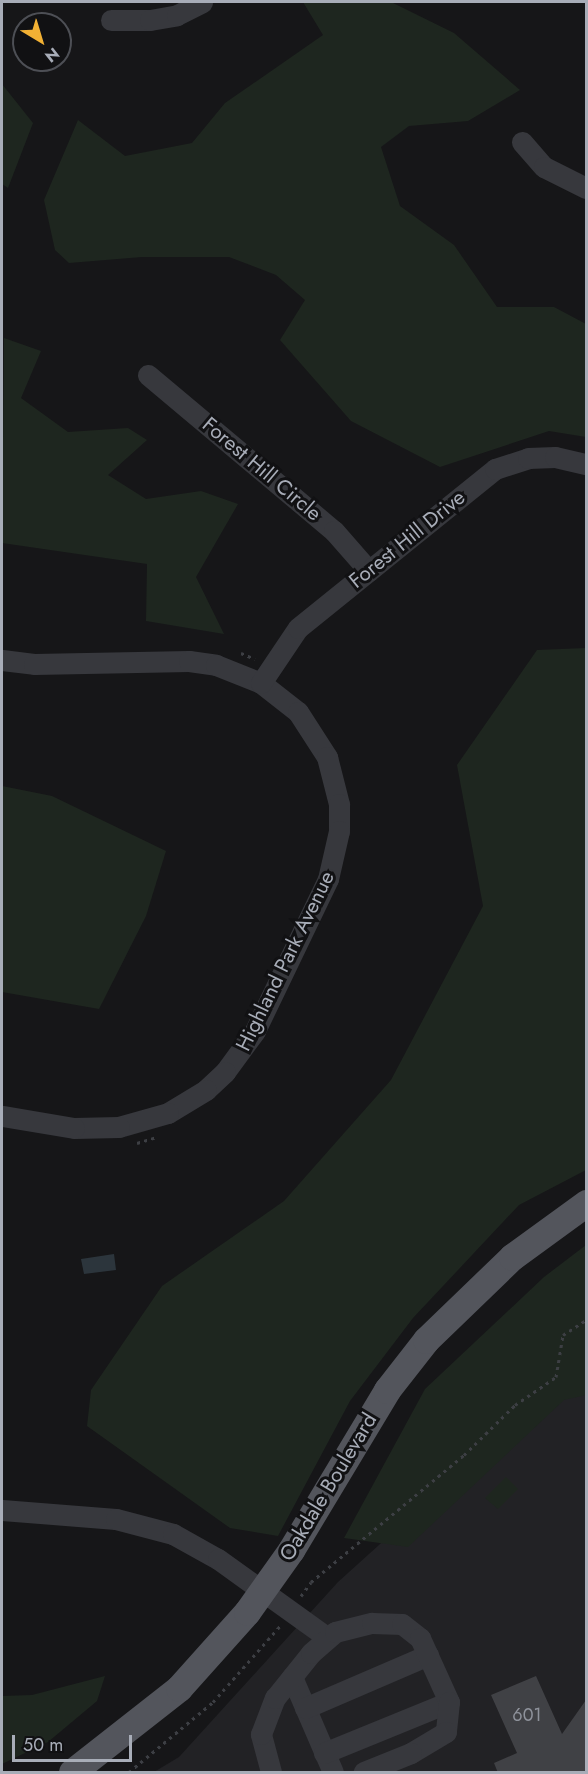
<!DOCTYPE html>
<style>
body{margin:0}
#map{position:relative;width:588px;height:1774px;overflow:hidden;background:#161618;font-family:Jost,sans-serif}
div>[style]{position:absolute}
.built>*{inset:0;background:#222225}
.green>*{inset:0;background:#1e261f}
.water>*{inset:0;background:#2c353c}
.building>*{inset:0;background:#404145}
.path>*{height:3px;margin-top:-1.5px;transform-origin:0;background:repeating-linear-gradient(90deg,#3d3f44 0 3px,transparent 0 7.5px)}
.minor>*{height:21px;margin:-10.5px;padding:0 10.5px;transform-origin:10.5px;border-radius:10.5px;background:#37383d}
.major>*{height:27px;margin:-13.5px;padding:0 13.5px;transform-origin:13.5px;border-radius:13.5px;background:#53555c}
span{translate:-50% -50%;white-space:nowrap;text-align:center;line-height:1.15;-webkit-text-stroke:6px #111113;paint-order:stroke}
.number-label{font-size:18px;color:#8e929b}
.number-label span{-webkit-text-stroke-width:0}
.street-label{font-size:21px;color:#a8adb8}
.frame{position:absolute;inset:0;border:3px solid #a8adb8;pointer-events:none}
.north{position:absolute;left:12px;top:12px;width:60px;height:60px;box-sizing:border-box;background:#111113;border:2px solid #4d4f55;border-radius:50%;rotate:142deg;font-size:16px;font-weight:700;line-height:24px;text-align:center;color:#a8adb8}
.north::after{content:'';display:block;margin:auto;width:21px;height:27px;background:#f2b134;clip-path:polygon(50% 0,100% 100%,50% 72%,0 100%)}
.scale{position:absolute;left:12px;top:1735px;width:120px;height:27px;box-sizing:border-box;border:3px solid #a8adb8;border-top:0;padding-left:8px;font-size:18px;line-height:21px;white-space:nowrap;color:#a8adb8;-webkit-text-stroke:4px #111113;paint-order:stroke}
</style>
<div id="map">
<div class="built">
<i style="clip-path:polygon(586px 1358px,586px 1772px,154px 1772px,179px 1757px,338px 1582px)"></i>
</div>
<div class="green">
<i style="clip-path:polygon(303px 2px,391px 2px,454px 33px,520px 90px,468px 121px,409px 126px,381px 147px,400px 206px,454px 245px,497px 307px,554px 307px,586px 324px,586px 437px,549px 431px,440px 467px,351px 421px,280px 340px,305px 300px,276px 275px,229px 257px,142px 257px,69px 263px,55px 250px,44px 200px,78px 120px,125px 156px,192px 143px,225px 103px,323px 35px)"></i>
<i style="clip-path:polygon(2px 84px,33px 123px,8px 188px,2px 184px)"></i>
<i style="clip-path:polygon(4px 338px,41px 351px,21px 398px,68px 432px,128px 428px,147px 440px,108px 475px,146px 499px,201px 491px,238px 504px,196px 577px,224px 634px,146px 621px,147px 564px,2px 543px)"></i>
<i style="clip-path:polygon(586px 648px,586px 1170px,519px 1205px,413px 1318px,350px 1401px,278px 1536px,230px 1528px,87px 1426px,91px 1390px,162px 1286px,284px 1201px,391px 1080px,483px 906px,457px 765px,537px 650px)"></i>
<i style="clip-path:polygon(2px 786px,52px 796px,166px 851px,146px 916px,99px 1009px,2px 992px)"></i>
<i style="clip-path:polygon(586px 1245px,586px 1395px,564px 1400px,408px 1547px,344px 1538px,425px 1389px,544px 1277px)"></i>
<i style="clip-path:polygon(506px 1477px,518px 1489px,498px 1509px,485px 1498px)"></i>
<i style="clip-path:polygon(105px 1676px,97px 1701px,48px 1742px,2px 1764px,2px 1696px,32px 1695px)"></i>
</div>
<div class="water">
<i style="clip-path:polygon(114px 1254px,116px 1270px,84px 1274px,81px 1259px)"></i>
</div>
<div class="building">
<i style="clip-path:polygon(536px 1676px,562px 1734px,586px 1700px,586px 1773px,498px 1773px,494px 1763px,517px 1753px,491px 1695px)"></i>
</div>
<div class="path">
<i style="left:241px;top:653px;width:15px;rotate:23deg"></i>
<i style="left:137px;top:1143px;width:21px;rotate:-17deg"></i>
<i style="left:301px;top:1596px;width:17px;rotate:-54deg"></i>
<i style="left:311px;top:1582px;width:199px;rotate:-39.7deg"></i>
<i style="left:464px;top:1455px;width:71px;rotate:-44.4deg"></i>
<i style="left:515px;top:1405px;width:50px;rotate:-34.3deg"></i>
<i style="left:556px;top:1377px;width:43px;rotate:-80.5deg"></i>
<i style="left:563px;top:1335px;width:27px;rotate:-33deg"></i>
<i style="left:129px;top:1772px;width:109px;rotate:-39.8deg"></i>
<i style="left:213px;top:1702px;width:101px;rotate:-48.6deg"></i>
</div>
<div class="minor">
<i style="left:111px;top:20px;width:39px"></i>
<i style="left:150px;top:20px;width:27px;rotate:-10deg"></i>
<i style="left:177px;top:15px;width:28px;rotate:-27deg"></i>
<i style="left:522px;top:142px;width:33px;rotate:49deg"></i>
<i style="left:544px;top:167px;width:47px;rotate:26.6deg"></i>
<i style="left:148px;top:375px;width:243px;rotate:40deg"></i>
<i style="left:334px;top:531px;width:53px;rotate:48.8deg"></i>
<i style="left:2px;top:660px;width:32px;rotate:7deg"></i>
<i style="left:34px;top:664px;width:155px;rotate:-1.1deg"></i>
<i style="left:189px;top:661px;width:27px;rotate:8deg"></i>
<i style="left:216px;top:665px;width:48px;rotate:21.8deg"></i>
<i style="left:261px;top:683px;width:47px;rotate:38.1deg"></i>
<i style="left:298px;top:712px;width:54px;rotate:57.2deg"></i>
<i style="left:327px;top:757px;width:49px;rotate:75.7deg"></i>
<i style="left:339px;top:804px;width:27px;rotate:90deg"></i>
<i style="left:339px;top:831px;width:49px;rotate:102.9deg"></i>
<i style="left:328px;top:879px;width:169px;rotate:115.7deg"></i>
<i style="left:255px;top:1031px;width:51px;rotate:126.2deg"></i>
<i style="left:225px;top:1072px;width:26px;rotate:137deg"></i>
<i style="left:206px;top:1090px;width:44px;rotate:148.8deg"></i>
<i style="left:168px;top:1113px;width:51px;rotate:164.1deg"></i>
<i style="left:119px;top:1127px;width:45px;rotate:178.7deg"></i>
<i style="left:74px;top:1128px;width:73px;rotate:-170.5deg"></i>
<i style="left:261px;top:683px;width:66px;rotate:-56.1deg"></i>
<i style="left:298px;top:628px;width:253px;rotate:-38.9deg"></i>
<i style="left:495px;top:469px;width:35px;rotate:-18deg"></i>
<i style="left:528px;top:458px;width:27px;rotate:-2deg"></i>
<i style="left:555px;top:457px;width:32px;rotate:13deg"></i>
<i style="left:2px;top:1510px;width:114px;rotate:4.5deg"></i>
<i style="left:116px;top:1519px;width:59px;rotate:14.7deg"></i>
<i style="left:173px;top:1534px;width:51px;rotate:29.1deg"></i>
<i style="left:218px;top:1559px;width:135px;rotate:35.7deg"></i>
<i style="left:292px;top:1677px;width:103px;rotate:66.7deg"></i>
<i style="left:305px;top:1708px;width:134px;rotate:-23.3deg"></i>
<i style="left:324px;top:1753px;width:135px;rotate:-22.2deg"></i>
<i style="left:271px;top:1772px;width:39px;rotate:-105deg"></i>
<i style="left:261px;top:1734px;width:39px;rotate:-69deg"></i>
<i style="left:275px;top:1698px;width:58px;rotate:-51.3deg"></i>
<i style="left:311px;top:1653px;width:32px;rotate:-41deg"></i>
<i style="left:335px;top:1632px;width:38px;rotate:-14deg"></i>
<i style="left:372px;top:1623px;width:30px;rotate:2deg"></i>
<i style="left:402px;top:1624px;width:23px;rotate:38deg"></i>
<i style="left:420px;top:1638px;width:70px;rotate:65.6deg"></i>
<i style="left:449px;top:1702px;width:30px;rotate:96deg"></i>
<i style="left:446px;top:1732px;width:41px;rotate:149deg"></i>
<i style="left:411px;top:1753px;width:51px;rotate:158deg"></i>
</div>
<div class="major">
<i style="left:72px;top:1772px;width:136px;rotate:-38.1deg"></i>
<i style="left:179px;top:1688px;width:102px;rotate:-48.2deg"></i>
<i style="left:247px;top:1612px;width:76px;rotate:-54.6deg"></i>
<i style="left:291px;top:1550px;width:187px;rotate:-59deg"></i>
<i style="left:387px;top:1390px;width:63px;rotate:-52deg"></i>
<i style="left:426px;top:1340px;width:120px;rotate:-44deg"></i>
<i style="left:512px;top:1257px;width:92px;rotate:-36.1deg"></i>
</div>
<div class="number-label">
<span style="left:527px;top:1715px">601</span>
</div>
<div class="street-label">
<span style="left:262px;top:469px;rotate:40deg">Forest Hill Circle</span>
<span style="left:407px;top:539px;rotate:-39deg">Forest Hill Drive</span>
<span style="left:285px;top:961px;rotate:-64deg">Highland Park Avenue</span>
<span style="left:328px;top:1487px;rotate:-59deg">Oakdale Boulevard</span>
</div>
<div class="frame"></div>
<div class="north">N</div>
<div class="scale">50 m</div>
</div>
